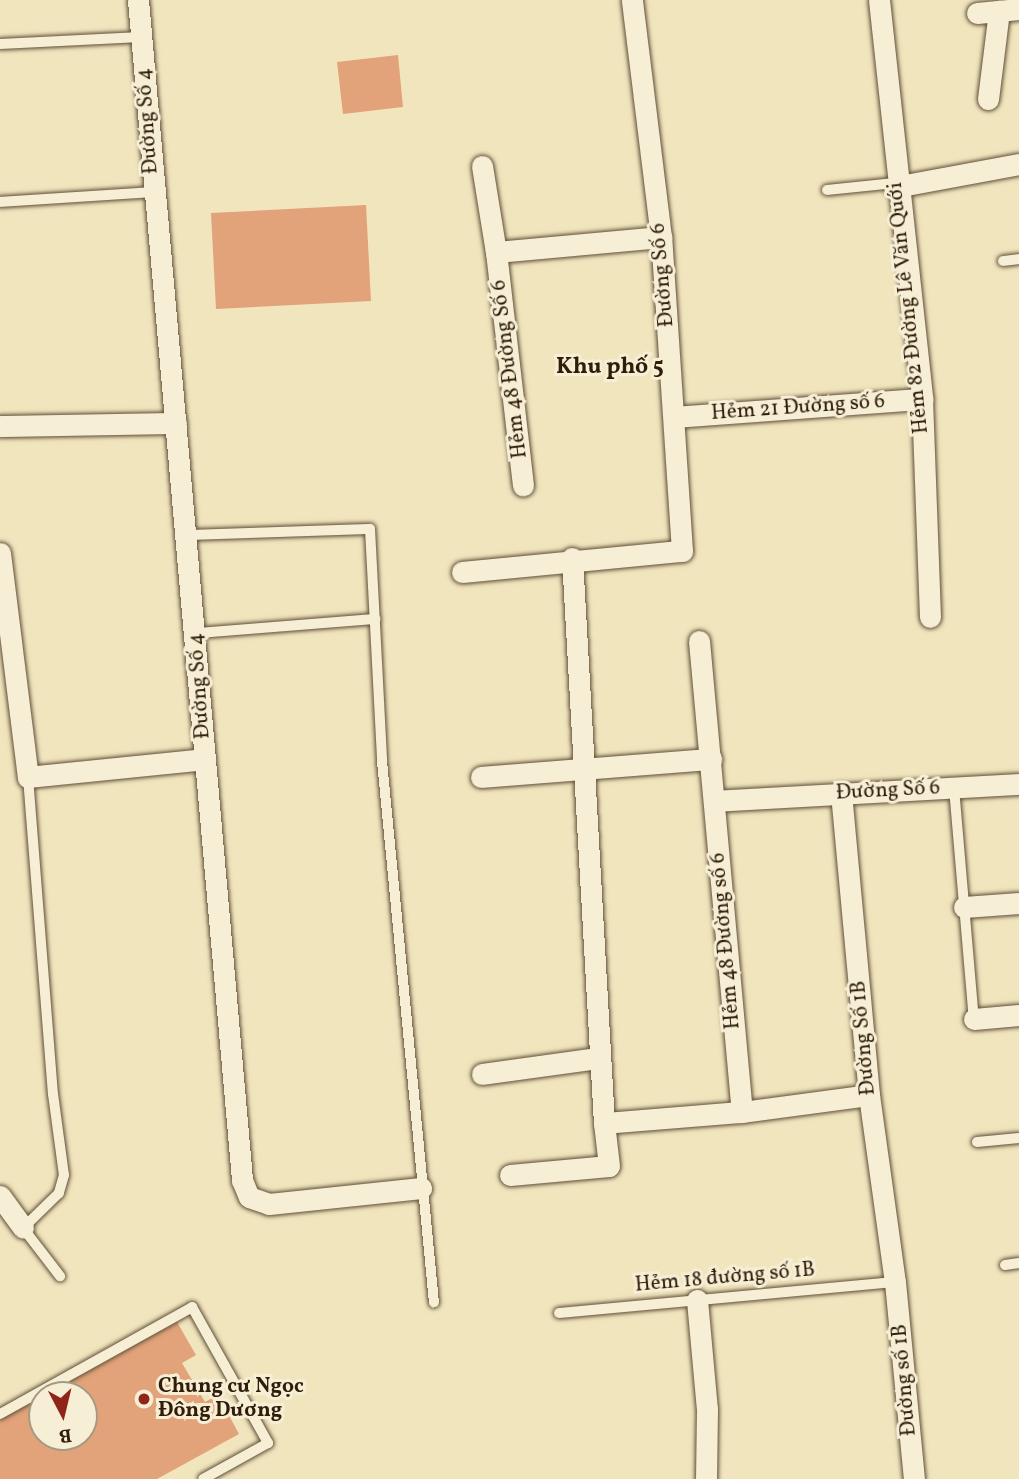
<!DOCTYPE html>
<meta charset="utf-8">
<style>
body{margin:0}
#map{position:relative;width:1019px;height:1479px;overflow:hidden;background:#f1e5be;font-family:Vollkorn,serif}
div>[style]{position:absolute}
.building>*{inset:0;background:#e2a27a}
.roads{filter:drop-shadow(0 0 2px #604f37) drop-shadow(0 0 2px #604f37)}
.lane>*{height:10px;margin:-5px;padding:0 5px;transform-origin:5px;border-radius:5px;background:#f6eed5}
.street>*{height:21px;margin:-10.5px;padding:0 10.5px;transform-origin:10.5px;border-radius:10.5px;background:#f6eed5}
.dots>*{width:19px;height:19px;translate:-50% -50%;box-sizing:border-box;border:4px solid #f6eed5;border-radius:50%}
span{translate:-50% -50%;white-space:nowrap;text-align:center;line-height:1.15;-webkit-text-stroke:6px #f6eed5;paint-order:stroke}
.street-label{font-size:21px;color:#2f1d0a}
.poi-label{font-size:21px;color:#2f1d0a;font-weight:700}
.left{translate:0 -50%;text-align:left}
.neighbourhood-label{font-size:23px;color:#2f1d0a;font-weight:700}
.north{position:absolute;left:28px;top:1381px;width:70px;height:70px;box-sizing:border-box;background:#f6eed5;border:2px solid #a69a84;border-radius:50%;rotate:173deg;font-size:19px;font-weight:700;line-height:28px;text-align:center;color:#2f1d0a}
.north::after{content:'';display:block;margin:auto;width:24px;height:32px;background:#8f2418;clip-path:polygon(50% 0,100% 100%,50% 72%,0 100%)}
</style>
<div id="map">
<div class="building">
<i style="clip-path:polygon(398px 55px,403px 107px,343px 114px,337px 62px)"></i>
<i style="clip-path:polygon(366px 205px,371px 301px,216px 309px,211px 213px)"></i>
<i style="clip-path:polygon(177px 1322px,196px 1355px,182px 1363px,205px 1402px,218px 1395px,239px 1434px,157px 1479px,0 1479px,0 1420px,42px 1397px,42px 1437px,84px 1437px,84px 1395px,45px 1395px)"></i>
</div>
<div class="roads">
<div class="lane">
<i style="left:0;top:44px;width:141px;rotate:-2.8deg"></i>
<i style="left:827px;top:190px;width:68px;rotate:-5.9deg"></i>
<i style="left:0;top:202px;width:153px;rotate:-3.7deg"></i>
<i style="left:1003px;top:261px;width:16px;rotate:-7deg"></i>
<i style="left:187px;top:535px;width:183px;rotate:-1.9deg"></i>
<i style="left:370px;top:529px;width:232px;rotate:87deg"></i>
<i style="left:382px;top:761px;width:544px;rotate:84.52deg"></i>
<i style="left:197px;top:633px;width:179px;rotate:-4.5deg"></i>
<i style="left:28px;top:777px;width:318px;rotate:85.5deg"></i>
<i style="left:53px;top:1094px;width:82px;rotate:82.3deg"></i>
<i style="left:64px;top:1175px;width:19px;rotate:106deg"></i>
<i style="left:59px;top:1193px;width:50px;rotate:135.8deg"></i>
<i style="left:23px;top:1228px;width:61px;rotate:52.4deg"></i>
<i style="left:954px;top:788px;width:232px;rotate:85.1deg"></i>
<i style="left:977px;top:1142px;width:42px;rotate:-5.4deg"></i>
<i style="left:1005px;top:1265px;width:14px;rotate:-8deg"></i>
<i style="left:559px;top:1313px;width:337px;rotate:-5.3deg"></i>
<i style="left:0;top:1414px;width:220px;rotate:-29.1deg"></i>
<i style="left:192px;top:1307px;width:156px;rotate:60.8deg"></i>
<i style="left:268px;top:1443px;width:74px;rotate:151deg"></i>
</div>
<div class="street">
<i style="left:138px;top:0;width:1185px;rotate:84.96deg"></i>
<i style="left:242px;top:1180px;width:18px;rotate:68deg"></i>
<i style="left:249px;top:1197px;width:21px;rotate:19deg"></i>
<i style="left:269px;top:1204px;width:153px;rotate:-6deg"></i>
<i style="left:879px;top:0;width:401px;rotate:83.8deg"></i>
<i style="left:922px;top:399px;width:218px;rotate:87.9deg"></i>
<i style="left:977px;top:13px;width:42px;rotate:-5.4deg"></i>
<i style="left:988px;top:99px;width:89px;rotate:-82.9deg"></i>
<i style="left:482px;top:166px;width:87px;rotate:80.8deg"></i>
<i style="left:496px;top:252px;width:166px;rotate:-5.2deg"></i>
<i style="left:895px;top:187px;width:126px;rotate:-10.5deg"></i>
<i style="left:496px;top:252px;width:235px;rotate:83.4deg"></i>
<i style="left:674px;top:417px;width:249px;rotate:-4.2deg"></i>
<i style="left:0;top:426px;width:176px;rotate:-1deg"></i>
<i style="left:0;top:553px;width:226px;rotate:82.9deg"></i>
<i style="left:28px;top:777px;width:178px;rotate:-5.8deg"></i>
<i style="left:572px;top:558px;width:566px;rotate:86.76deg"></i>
<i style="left:604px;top:1123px;width:138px;rotate:-4.6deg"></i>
<i style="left:462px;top:572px;width:221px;rotate:-5.5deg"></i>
<i style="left:682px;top:551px;width:315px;rotate:-93.8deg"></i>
<i style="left:661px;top:237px;width:239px;rotate:-97deg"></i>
<i style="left:699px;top:641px;width:473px;rotate:84.8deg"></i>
<i style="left:742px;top:1112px;width:128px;rotate:-7.6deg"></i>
<i style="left:481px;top:777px;width:231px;rotate:-4.5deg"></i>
<i style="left:841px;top:793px;width:303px;rotate:84.7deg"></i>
<i style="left:869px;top:1095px;width:189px;rotate:82.1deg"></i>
<i style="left:895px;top:1282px;width:198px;rotate:84.5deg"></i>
<i style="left:714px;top:801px;width:305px;rotate:-3.2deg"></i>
<i style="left:964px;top:907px;width:55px;rotate:-4.2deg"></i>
<i style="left:974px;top:1019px;width:45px;rotate:-5.1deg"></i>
<i style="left:482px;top:1074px;width:117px;rotate:-7.9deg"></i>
<i style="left:510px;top:1175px;width:99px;rotate:-5.2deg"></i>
<i style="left:609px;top:1166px;width:43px;rotate:-96.6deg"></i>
<i style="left:0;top:1196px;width:39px;rotate:54deg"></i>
<i style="left:697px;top:1300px;width:109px;rotate:84.8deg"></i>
<i style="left:707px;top:1409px;width:70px;rotate:90.8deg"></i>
</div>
</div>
<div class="dots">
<i style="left:144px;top:1399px;background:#8f2418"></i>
</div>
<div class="street-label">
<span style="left:148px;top:121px;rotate:-94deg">Đường Số 4</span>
<span style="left:663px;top:275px;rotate:-95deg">Đường Số 6</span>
<span style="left:909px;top:308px;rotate:-96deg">Hẻm 82 Đường Lê Văn Quới</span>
<span style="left:510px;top:369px;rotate:-97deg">Hẻm 48 Đường Số 6</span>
<span style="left:798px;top:408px;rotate:-4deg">Hẻm 21 Đường số 6</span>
<span style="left:200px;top:686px;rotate:-94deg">Đường Số 4</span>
<span style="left:888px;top:791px;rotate:-3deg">Đường Số 6</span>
<span style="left:726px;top:941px;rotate:-95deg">Hẻm 48 Đường số 6</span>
<span style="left:864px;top:1038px;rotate:-95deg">Đường Số 1B</span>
<span style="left:725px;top:1278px;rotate:-5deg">Hẻm 18 đường số 1B</span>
<span style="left:905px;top:1380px;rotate:-95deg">Đường số 1B</span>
</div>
<div class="poi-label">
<span class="left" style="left:158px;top:1399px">Chung cư Ngọc<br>Đông Dương</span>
</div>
<div class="neighbourhood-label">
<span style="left:610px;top:367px">Khu phố 5</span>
</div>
<div class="north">B</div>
</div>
